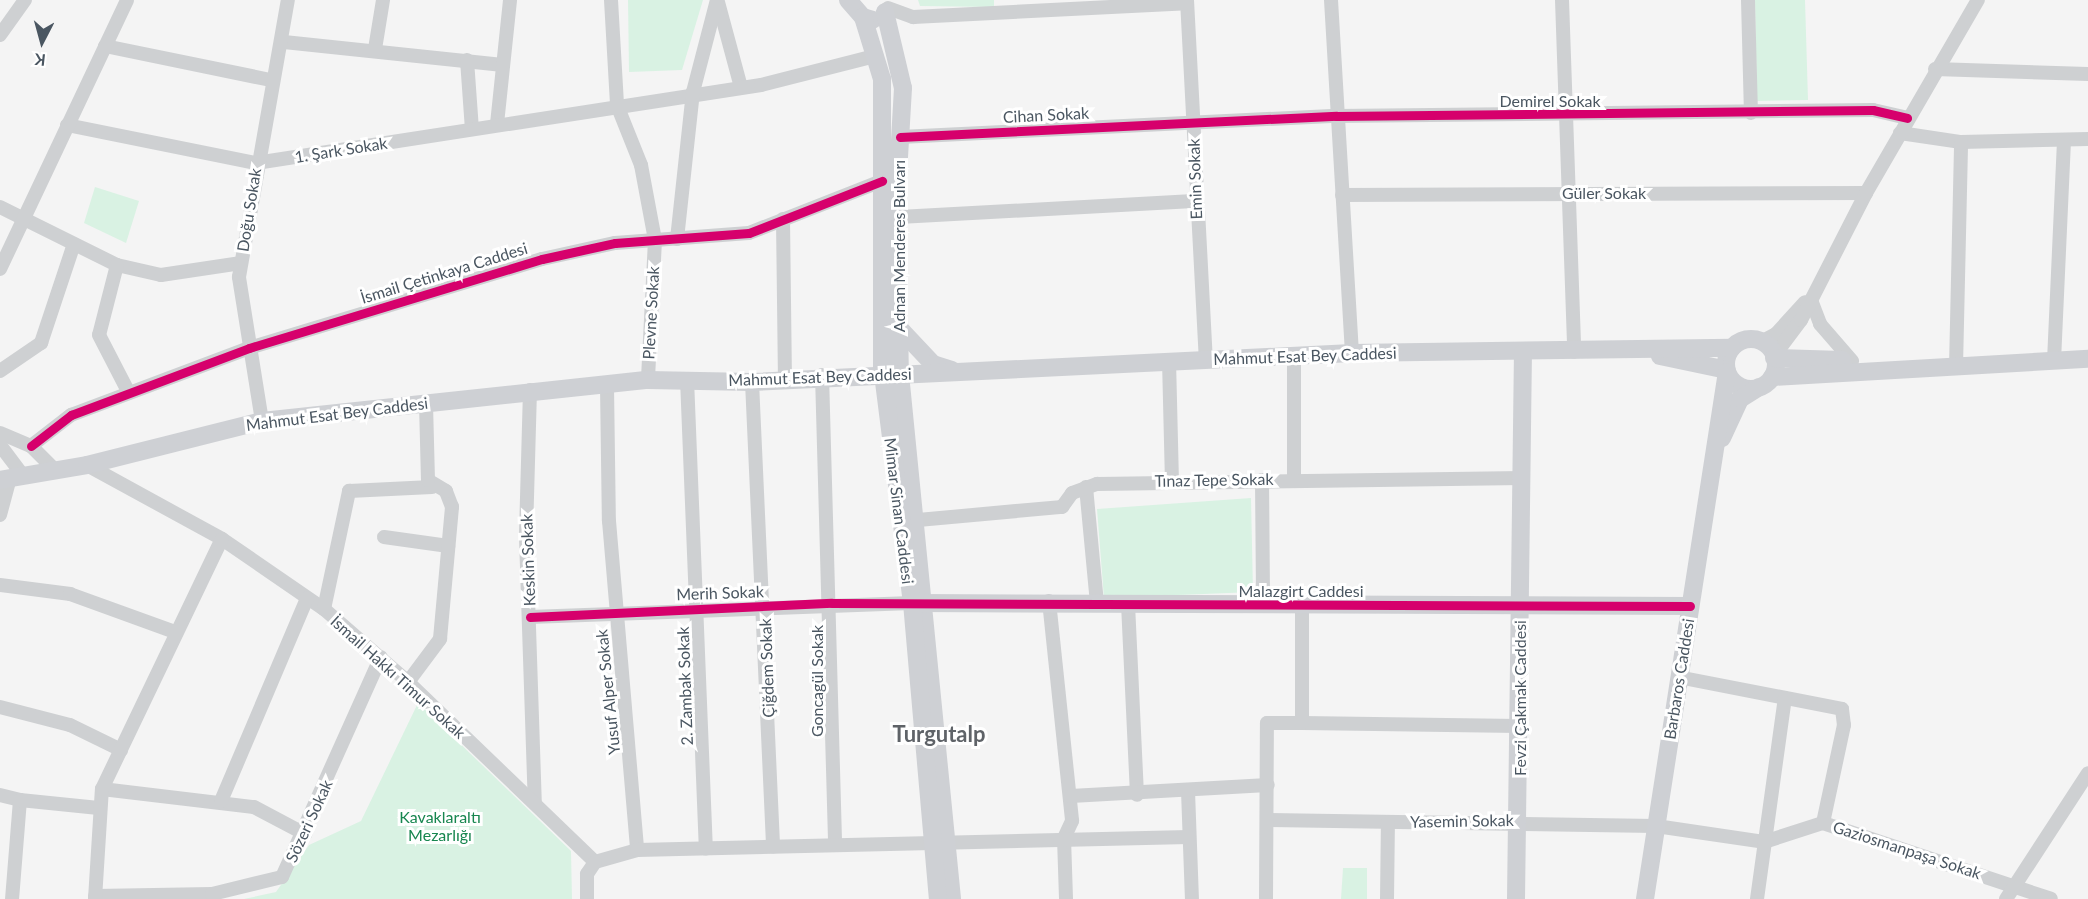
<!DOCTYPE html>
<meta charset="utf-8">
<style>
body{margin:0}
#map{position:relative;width:2088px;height:899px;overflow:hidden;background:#f4f4f4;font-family:Lato,sans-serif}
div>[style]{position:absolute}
.green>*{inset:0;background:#d9f2e3}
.street>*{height:14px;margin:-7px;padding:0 7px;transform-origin:7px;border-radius:7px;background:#ced0d2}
.secondary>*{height:18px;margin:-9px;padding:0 9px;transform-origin:9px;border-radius:9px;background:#ced0d4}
.secondary>.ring{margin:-9px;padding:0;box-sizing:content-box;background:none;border:18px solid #ced0d4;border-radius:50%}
.cycleway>*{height:9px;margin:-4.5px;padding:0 4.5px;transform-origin:4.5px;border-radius:4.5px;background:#d6006c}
span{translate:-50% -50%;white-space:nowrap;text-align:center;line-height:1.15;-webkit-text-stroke:6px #fff;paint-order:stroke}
.street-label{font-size:16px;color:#4a5661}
.park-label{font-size:16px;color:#17864f}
.district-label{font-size:22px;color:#5f6368;font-weight:700}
.north{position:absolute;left:12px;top:12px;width:60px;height:60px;-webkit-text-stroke:4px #fff;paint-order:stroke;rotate:186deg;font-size:16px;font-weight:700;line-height:24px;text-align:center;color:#4a5661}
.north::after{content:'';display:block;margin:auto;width:21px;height:27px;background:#4a5661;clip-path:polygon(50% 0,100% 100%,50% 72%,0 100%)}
</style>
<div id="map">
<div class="green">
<i style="clip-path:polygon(628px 0,703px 0,682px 70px,629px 72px)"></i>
<i style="clip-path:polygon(918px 0,994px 0,994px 7px,920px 6px)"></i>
<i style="clip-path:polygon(1755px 0,1805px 0,1808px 100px,1757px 101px)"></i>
<i style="clip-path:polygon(95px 187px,139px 201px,126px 243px,84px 223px)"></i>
<i style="clip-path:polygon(1251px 498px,1253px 592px,1104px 598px,1097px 509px)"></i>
<i style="clip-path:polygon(418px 703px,571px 851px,572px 899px,244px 899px,276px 892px,309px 845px,361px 821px)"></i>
<i style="clip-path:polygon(1343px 868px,1367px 868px,1367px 899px,1341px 899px)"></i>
</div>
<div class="street">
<i style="left:611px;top:0;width:105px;rotate:86.7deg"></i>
<i style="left:617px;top:105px;width:65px;rotate:68.2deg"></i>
<i style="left:641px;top:165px;width:76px;rotate:79.4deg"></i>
<i style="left:655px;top:240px;width:140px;rotate:92.9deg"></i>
<i style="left:1187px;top:0;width:360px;rotate:87deg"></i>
<i style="left:1331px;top:0;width:354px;rotate:86.6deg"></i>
<i style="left:1562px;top:0;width:352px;rotate:88deg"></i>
<i style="left:1748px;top:0;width:113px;rotate:88.5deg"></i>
<i style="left:718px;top:2px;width:88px;rotate:74.9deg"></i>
<i style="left:888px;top:8px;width:27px;rotate:20deg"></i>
<i style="left:913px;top:17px;width:274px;rotate:-2.9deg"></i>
<i style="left:0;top:35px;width:43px;rotate:-54.5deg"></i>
<i style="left:284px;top:42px;width:220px;rotate:6deg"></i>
<i style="left:105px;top:46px;width:169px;rotate:11.6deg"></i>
<i style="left:375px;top:49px;width:50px;rotate:-80.7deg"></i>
<i style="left:467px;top:60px;width:69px;rotate:85.9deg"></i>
<i style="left:1935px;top:69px;width:153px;rotate:1.9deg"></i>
<i style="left:497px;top:124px;width:125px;rotate:-84deg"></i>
<i style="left:67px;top:125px;width:193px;rotate:11.4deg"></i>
<i style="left:256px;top:163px;width:511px;rotate:-8.78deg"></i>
<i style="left:761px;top:85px;width:118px;rotate:-14.3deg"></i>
<i style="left:1900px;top:133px;width:62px;rotate:8.4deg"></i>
<i style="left:1961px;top:142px;width:127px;rotate:-1.4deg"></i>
<i style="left:900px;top:137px;width:437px;rotate:-2.8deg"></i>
<i style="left:1336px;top:116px;width:537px;rotate:-0.64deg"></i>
<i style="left:1873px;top:110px;width:35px;rotate:13deg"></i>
<i style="left:1342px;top:195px;width:524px;rotate:-0.22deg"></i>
<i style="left:0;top:207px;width:131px;rotate:26.4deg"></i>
<i style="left:117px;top:265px;width:45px;rotate:12.8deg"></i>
<i style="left:161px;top:275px;width:81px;rotate:-8.5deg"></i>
<i style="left:899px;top:217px;width:295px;rotate:-3.1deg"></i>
<i style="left:783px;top:219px;width:159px;rotate:89.3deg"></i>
<i style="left:677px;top:239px;width:148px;rotate:-83.8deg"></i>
<i style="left:693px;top:92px;width:95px;rotate:-75.4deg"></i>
<i style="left:117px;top:265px;width:72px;rotate:104.4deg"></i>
<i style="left:99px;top:335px;width:65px;rotate:62.7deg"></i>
<i style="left:0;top:269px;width:297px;rotate:-64.7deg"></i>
<i style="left:1811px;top:300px;width:26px;rotate:69deg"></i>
<i style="left:1820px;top:324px;width:49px;rotate:49.1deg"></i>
<i style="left:1761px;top:342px;width:17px;rotate:-28deg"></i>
<i style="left:1776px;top:334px;width:43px;rotate:-47.8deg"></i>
<i style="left:1774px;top:356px;width:45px;rotate:-53.1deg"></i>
<i style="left:1801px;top:320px;width:143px;rotate:-62.9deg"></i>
<i style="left:1866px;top:193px;width:223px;rotate:-59.9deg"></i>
<i style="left:1169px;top:360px;width:121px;rotate:88.6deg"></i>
<i style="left:2054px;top:361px;width:221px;rotate:-87.4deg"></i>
<i style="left:1956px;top:367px;width:225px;rotate:-88.7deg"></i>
<i style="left:0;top:371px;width:50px;rotate:-34.3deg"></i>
<i style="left:41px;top:343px;width:104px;rotate:-71.6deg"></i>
<i style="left:822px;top:375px;width:467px;rotate:88.4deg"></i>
<i style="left:687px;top:379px;width:470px;rotate:87.7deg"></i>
<i style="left:752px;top:382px;width:465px;rotate:87.4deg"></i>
<i style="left:607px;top:386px;width:135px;rotate:89.2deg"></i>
<i style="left:609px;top:521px;width:330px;rotate:85.1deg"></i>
<i style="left:530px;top:390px;width:147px;rotate:91.6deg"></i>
<i style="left:526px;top:537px;width:265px;rotate:88.1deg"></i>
<i style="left:262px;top:421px;width:146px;rotate:-99.1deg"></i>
<i style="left:239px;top:277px;width:281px;rotate:-80deg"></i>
<i style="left:0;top:433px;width:34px;rotate:23deg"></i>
<i style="left:31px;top:446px;width:35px;rotate:45deg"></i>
<i style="left:0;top:445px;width:38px;rotate:53deg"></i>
<i style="left:31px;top:446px;width:51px;rotate:-37.8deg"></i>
<i style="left:71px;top:415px;width:190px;rotate:-20.6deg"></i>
<i style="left:249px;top:348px;width:306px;rotate:-16.9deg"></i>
<i style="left:542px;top:259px;width:75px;rotate:-12.4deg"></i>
<i style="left:615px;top:243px;width:134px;rotate:-4.3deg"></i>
<i style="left:749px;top:233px;width:143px;rotate:-21.4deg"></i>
<i style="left:87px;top:465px;width:154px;rotate:28.7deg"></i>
<i style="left:222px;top:539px;width:124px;rotate:34.5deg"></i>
<i style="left:324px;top:609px;width:111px;rotate:41deg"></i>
<i style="left:408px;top:682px;width:260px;rotate:43.9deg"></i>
<i style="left:1294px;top:477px;width:120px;rotate:-90deg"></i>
<i style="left:1262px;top:480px;width:126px;rotate:89.5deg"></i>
<i style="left:1086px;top:487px;width:117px;rotate:84.6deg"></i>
<i style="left:0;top:515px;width:39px;rotate:-75deg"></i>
<i style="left:907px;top:521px;width:156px;rotate:-5.2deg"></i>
<i style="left:1062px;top:507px;width:17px;rotate:-54deg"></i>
<i style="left:1072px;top:493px;width:27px;rotate:-20deg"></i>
<i style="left:1097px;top:484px;width:426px;rotate:-0.8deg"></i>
<i style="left:384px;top:537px;width:65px;rotate:8deg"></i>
<i style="left:0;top:585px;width:71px;rotate:7.3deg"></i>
<i style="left:70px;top:594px;width:112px;rotate:19.9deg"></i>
<i style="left:1049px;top:601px;width:221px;rotate:84deg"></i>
<i style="left:1072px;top:821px;width:19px;rotate:115deg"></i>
<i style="left:1064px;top:838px;width:61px;rotate:88.1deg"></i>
<i style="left:1128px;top:604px;width:191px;rotate:87.3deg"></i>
<i style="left:324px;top:609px;width:121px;rotate:-78deg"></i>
<i style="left:349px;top:491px;width:83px;rotate:-2.8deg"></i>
<i style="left:530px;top:617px;width:382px;rotate:-2.1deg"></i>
<i style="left:1678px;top:677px;width:167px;rotate:11deg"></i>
<i style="left:1842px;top:709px;width:16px;rotate:83deg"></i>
<i style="left:1844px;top:725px;width:100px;rotate:102.1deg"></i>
<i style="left:408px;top:682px;width:54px;rotate:-53.3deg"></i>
<i style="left:440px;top:639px;width:133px;rotate:-84.8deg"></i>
<i style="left:452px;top:507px;width:17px;rotate:-111deg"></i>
<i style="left:446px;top:491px;width:21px;rotate:-149deg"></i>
<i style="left:428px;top:480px;width:78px;rotate:-91.5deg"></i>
<i style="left:0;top:707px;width:72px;rotate:14.4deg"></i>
<i style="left:70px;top:725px;width:57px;rotate:26.1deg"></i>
<i style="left:1302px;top:723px;width:217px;rotate:0.8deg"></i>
<i style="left:102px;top:789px;width:153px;rotate:6.8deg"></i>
<i style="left:254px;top:807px;width:58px;rotate:27.9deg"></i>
<i style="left:1188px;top:791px;width:108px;rotate:87.9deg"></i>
<i style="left:0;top:795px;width:21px;rotate:14deg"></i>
<i style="left:20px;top:800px;width:99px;rotate:94.6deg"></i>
<i style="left:1071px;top:796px;width:197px;rotate:-3.2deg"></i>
<i style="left:20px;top:800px;width:79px;rotate:5.8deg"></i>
<i style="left:221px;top:801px;width:220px;rotate:-67deg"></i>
<i style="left:1267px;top:820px;width:389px;rotate:0.9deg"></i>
<i style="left:1656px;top:826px;width:109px;rotate:8.4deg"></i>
<i style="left:1764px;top:842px;width:62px;rotate:-17.9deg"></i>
<i style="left:1823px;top:823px;width:240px;rotate:18.4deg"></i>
<i style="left:595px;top:862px;width:44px;rotate:-15.9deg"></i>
<i style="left:637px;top:850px;width:552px;rotate:-1.35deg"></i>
<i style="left:95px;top:896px;width:117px;rotate:-1deg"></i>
<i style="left:212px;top:894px;width:72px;rotate:-13.7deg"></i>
<i style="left:282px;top:877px;width:241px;rotate:-65.8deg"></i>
<i style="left:95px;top:899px;width:110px;rotate:-86.4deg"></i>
<i style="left:102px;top:789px;width:277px;rotate:-64.4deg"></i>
<i style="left:587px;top:899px;width:25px;rotate:-90deg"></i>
<i style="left:587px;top:874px;width:14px;rotate:-56deg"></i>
<i style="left:1266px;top:899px;width:176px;rotate:-89.7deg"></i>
<i style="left:1267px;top:723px;width:35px"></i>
<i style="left:1302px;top:723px;width:117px;rotate:-90deg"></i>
<i style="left:1387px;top:899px;width:77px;rotate:-89.3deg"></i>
<i style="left:1757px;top:899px;width:203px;rotate:-82.1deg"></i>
<i style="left:2006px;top:899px;width:150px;rotate:-56.9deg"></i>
</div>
<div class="secondary">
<i style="left:848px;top:0;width:23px;rotate:49deg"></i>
<i style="left:863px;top:17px;width:10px;rotate:17deg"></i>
<i style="left:885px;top:12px;width:78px;rotate:76.7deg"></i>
<i style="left:903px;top:88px;width:103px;rotate:93.3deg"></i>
<i style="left:897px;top:191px;width:183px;rotate:89.1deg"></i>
<i style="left:900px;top:374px;width:528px;rotate:84.34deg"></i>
<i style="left:863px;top:17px;width:65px;rotate:73deg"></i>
<i style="left:882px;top:79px;width:287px;rotate:90deg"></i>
<i style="left:882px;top:366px;width:239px;rotate:82.8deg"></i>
<i style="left:912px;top:603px;width:297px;rotate:85deg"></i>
<i style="left:899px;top:328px;width:50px;rotate:46.6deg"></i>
<i style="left:933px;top:364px;width:20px;rotate:18deg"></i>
<i class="ring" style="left:1726px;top:339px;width:32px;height:32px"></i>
<i style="left:1660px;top:356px;width:68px;rotate:11.8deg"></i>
<i style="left:1774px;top:358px;width:68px;rotate:1.7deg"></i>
<i style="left:1772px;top:377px;width:317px;rotate:-3.3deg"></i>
<i style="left:1722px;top:438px;width:43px;rotate:-65.2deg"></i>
<i style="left:1740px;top:399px;width:22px;rotate:-32deg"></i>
<i style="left:0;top:480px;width:88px;rotate:-9.8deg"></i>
<i style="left:87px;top:465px;width:180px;rotate:-14.1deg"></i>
<i style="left:262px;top:421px;width:388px;rotate:-6.1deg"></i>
<i style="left:648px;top:380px;width:104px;rotate:1.1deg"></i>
<i style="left:752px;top:382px;width:601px;rotate:-2.77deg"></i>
<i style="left:1352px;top:353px;width:380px;rotate:-0.8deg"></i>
<i style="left:915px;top:603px;width:775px;rotate:0.22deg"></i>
<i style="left:1516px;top:899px;width:546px;rotate:-89.27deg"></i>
<i style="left:1645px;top:899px;width:533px;rotate:-81.16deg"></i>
</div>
<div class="cycleway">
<i style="left:900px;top:137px;width:437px;rotate:-2.8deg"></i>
<i style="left:1336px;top:116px;width:537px;rotate:-0.64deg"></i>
<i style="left:1873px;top:110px;width:35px;rotate:13deg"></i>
<i style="left:31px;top:446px;width:51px;rotate:-37.8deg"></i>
<i style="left:71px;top:415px;width:190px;rotate:-20.6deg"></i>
<i style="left:249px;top:348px;width:306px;rotate:-16.9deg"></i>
<i style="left:542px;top:259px;width:75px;rotate:-12.4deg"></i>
<i style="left:615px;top:243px;width:134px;rotate:-4.3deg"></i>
<i style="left:749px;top:233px;width:143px;rotate:-21.4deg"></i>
<i style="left:530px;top:617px;width:302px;rotate:-2.7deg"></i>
<i style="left:832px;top:603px;width:858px;rotate:0.2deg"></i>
</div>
<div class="street-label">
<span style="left:1550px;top:101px">Demirel Sokak</span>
<span style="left:1046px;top:115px;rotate:-3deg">Cihan Sokak</span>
<span style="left:341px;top:150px;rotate:-9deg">1. Şark Sokak</span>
<span style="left:1195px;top:179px;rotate:-92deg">Emin Sokak</span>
<span style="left:1604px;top:193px">Güler Sokak</span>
<span style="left:249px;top:210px;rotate:-81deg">Doğu Sokak</span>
<span style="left:899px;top:246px;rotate:-90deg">Adnan Menderes Bulvarı</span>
<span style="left:444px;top:273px;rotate:-17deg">İsmail Çetinkaya Caddesi</span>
<span style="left:651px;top:313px;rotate:-87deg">Plevne Sokak</span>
<span style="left:1305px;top:356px;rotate:-2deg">Mahmut Esat Bey Caddesi</span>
<span style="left:820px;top:377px;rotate:-2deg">Mahmut Esat Bey Caddesi</span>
<span style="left:337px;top:414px;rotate:-7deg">Mahmut Esat Bey Caddesi</span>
<span style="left:1214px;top:480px;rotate:-1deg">Tınaz Tepe Sokak</span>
<span style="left:899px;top:511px;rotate:83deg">Mimar Sinan Caddesi</span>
<span style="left:528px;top:560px;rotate:-92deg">Keskin Sokak</span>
<span style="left:1301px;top:591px">Malazgirt Caddesi</span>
<span style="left:720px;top:593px;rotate:-2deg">Merih Sokak</span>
<span style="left:767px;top:668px;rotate:-92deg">Çiğdem Sokak</span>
<span style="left:398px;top:677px;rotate:42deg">İsmail Hakkı Timur Sokak</span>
<span style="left:1679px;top:679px;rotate:-81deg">Barbaros Caddesi</span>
<span style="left:817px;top:681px;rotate:-90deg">Goncagül Sokak</span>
<span style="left:685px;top:686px;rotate:-92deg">2. Zambak Sokak</span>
<span style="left:608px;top:692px;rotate:-96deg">Yusuf Alper Sokak</span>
<span style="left:1520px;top:698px;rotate:-90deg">Fevzi Çakmak Caddesi</span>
<span style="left:309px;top:821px;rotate:-65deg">Sözeri Sokak</span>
<span style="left:1462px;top:821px;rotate:-1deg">Yasemin Sokak</span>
<span style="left:1907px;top:850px;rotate:18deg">Gaziosmanpaşa Sokak</span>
</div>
<div class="park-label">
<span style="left:440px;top:826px">Kavaklaraltı<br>Mezarlığı</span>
</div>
<div class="district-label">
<span style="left:939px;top:734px">Turgutalp</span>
</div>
<div class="north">K</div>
</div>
